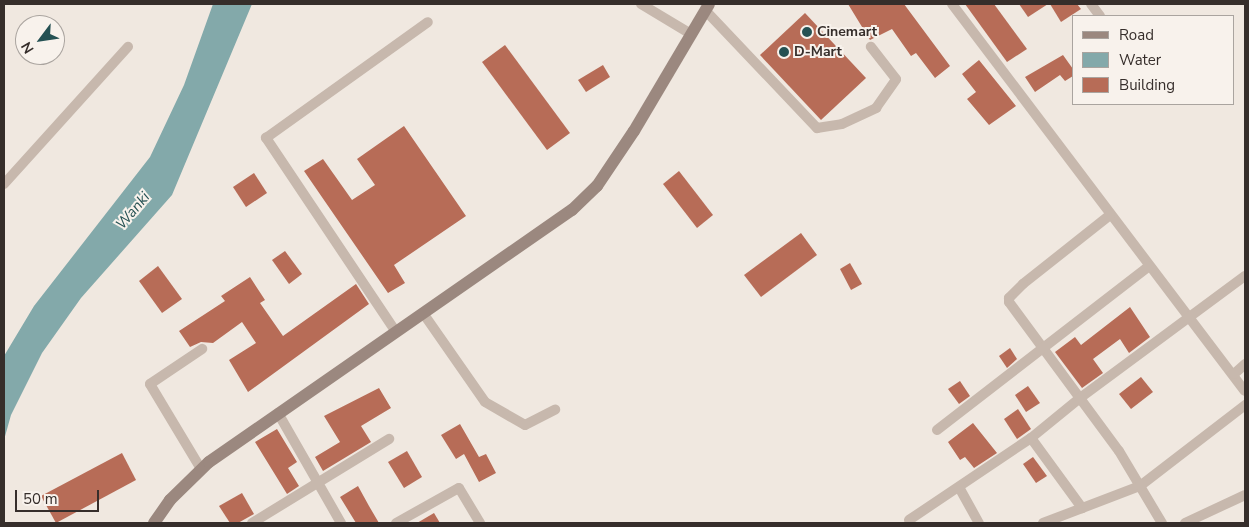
<!DOCTYPE html>
<style>
body{margin:0}
#map{position:relative;width:1249px;height:527px;overflow:hidden;background:#f0e8e0;font-family:"Nunito Sans",sans-serif}
div>[style]{position:absolute}
.water>*{inset:0;background:#83a9aa}
.building>*{inset:0;background:#b76c57}
.street>*{height:10px;margin:-5px;padding:0 5px;transform-origin:5px;border-radius:5px;background:#c7b8ad}
.secondary>*{height:12px;margin:-6px;padding:0 6px;transform-origin:6px;border-radius:6px;background:#9b887f}
.dots>*{width:14px;height:14px;translate:-50% -50%;box-sizing:border-box;border:2px solid #f8f2ec;border-radius:50%}
span{translate:-50% -50%;white-space:nowrap;text-align:center;line-height:1.15;-webkit-text-stroke:4px #f8f2ec;paint-order:stroke}
.poi-label{font-size:14px;color:#362e2b;font-weight:700}
.left{translate:0 -50%;text-align:left}
.water-label{font-size:15px;color:#255153;font-style:italic}
.frame{position:absolute;inset:0;border:5px solid #362e2b;pointer-events:none}
.legend{position:absolute;left:1072px;top:15px;width:162px;height:90px;box-sizing:border-box;background:#f8f2ec;border:1px solid #aaa49f;margin:0;padding:6px 9px;list-style:none;font-size:15px;color:#362e2b}
.legend li{display:flex;align-items:center;gap:10px;height:25px}
.legend b{width:25px;border:1px solid #aaa49f}
.north{position:absolute;left:15px;top:15px;width:50px;height:50px;box-sizing:border-box;background:#f8f2ec;border:1px solid #aaa49f;border-radius:50%;rotate:239deg;font-size:14px;font-weight:700;line-height:20px;text-align:center;color:#362e2b}
.north::after{content:'';display:block;margin:auto;width:18px;height:22px;background:#255153;clip-path:polygon(50% 0,100% 100%,50% 72%,0 100%)}
.scale{position:absolute;left:15px;top:490px;width:84px;height:22px;box-sizing:border-box;border:2px solid #362e2b;border-top:0;padding-left:6px;font-size:15px;line-height:18px;white-space:nowrap;color:#362e2b;-webkit-text-stroke:4px #f8f2ec;paint-order:stroke}
</style>
<div id="map">
<div class="water">
<i style="clip-path:polygon(213px 4px,252px 4px,172px 195px,81px 298px,42px 353px,11px 415px,4px 440px,4px 356px,34px 306px,150px 157px,184px 85px)"></i>
</div>
<div class="building">
<i style="clip-path:polygon(848px 4px,904px 4px,950px 66px,935px 78px,916px 53px,911px 56px,892px 29px,870px 40px)"></i>
<i style="clip-path:polygon(965px 4px,994px 4px,1027px 49px,1007px 62px)"></i>
<i style="clip-path:polygon(1019px 4px,1048px 4px,1028px 17px)"></i>
<i style="clip-path:polygon(1050px 4px,1077px 4px,1081px 9px,1061px 22px)"></i>
<i style="clip-path:polygon(805px 13px,866px 78px,821px 120px,760px 55px)"></i>
<i style="clip-path:polygon(505px 45px,570px 133px,547px 150px,482px 62px)"></i>
<i style="clip-path:polygon(1063px 55px,1073px 69px,1073px 76px,1065px 81px,1060px 75px,1035px 92px,1025px 77px)"></i>
<i style="clip-path:polygon(979px 60px,1016px 106px,989px 125px,967px 99px,976px 92px,962px 74px)"></i>
<i style="clip-path:polygon(603px 65px,610px 77px,586px 92px,578px 80px)"></i>
<i style="clip-path:polygon(404px 126px,466px 216px,394px 265px,405px 283px,388px 293px,304px 171px,323px 159px,352px 200px,375px 185px,357px 159px)"></i>
<i style="clip-path:polygon(679px 171px,713px 215px,697px 228px,663px 184px)"></i>
<i style="clip-path:polygon(254px 173px,267px 193px,246px 207px,233px 187px)"></i>
<i style="clip-path:polygon(801px 233px,817px 255px,761px 297px,744px 275px)"></i>
<i style="clip-path:polygon(285px 251px,302px 274px,289px 284px,272px 260px)"></i>
<i style="clip-path:polygon(850px 263px,862px 284px,851px 290px,840px 269px)"></i>
<i style="clip-path:polygon(158px 266px,182px 299px,162px 313px,139px 281px)"></i>
<i style="clip-path:polygon(250px 277px,265px 300px,260px 303px,283px 336px,356px 284px,369px 304px,248px 392px,229px 360px,256px 343px,242px 322px,213px 343px,201px 342px,190px 347px,179px 331px,225px 301px,221px 296px)"></i>
<i style="clip-path:polygon(1130px 307px,1150px 337px,1129px 353px,1120px 339px,1093px 359px,1103px 373px,1082px 388px,1055px 352px,1075px 337px,1081px 345px)"></i>
<i style="clip-path:polygon(1010px 348px,1017px 359px,1007px 368px,999px 356px)"></i>
<i style="clip-path:polygon(1141px 377px,1153px 392px,1131px 409px,1119px 394px)"></i>
<i style="clip-path:polygon(960px 381px,970px 396px,959px 404px,948px 389px)"></i>
<i style="clip-path:polygon(1028px 386px,1040px 403px,1026px 412px,1015px 395px)"></i>
<i style="clip-path:polygon(379px 388px,391px 408px,361px 426px,371px 442px,323px 471px,315px 457px,340px 442px,324px 416px)"></i>
<i style="clip-path:polygon(1018px 409px,1031px 429px,1017px 439px,1004px 419px)"></i>
<i style="clip-path:polygon(973px 423px,997px 453px,974px 468px,965px 457px,960px 460px,948px 442px)"></i>
<i style="clip-path:polygon(460px 424px,479px 457px,486px 454px,496px 473px,479px 482px,464px 454px,456px 459px,441px 435px)"></i>
<i style="clip-path:polygon(277px 429px,297px 462px,288px 468px,299px 486px,287px 494px,255px 442px)"></i>
<i style="clip-path:polygon(407px 451px,422px 477px,404px 488px,388px 462px)"></i>
<i style="clip-path:polygon(122px 453px,136px 480px,56px 523px,41px 496px)"></i>
<i style="clip-path:polygon(1033px 457px,1047px 476px,1036px 483px,1023px 464px)"></i>
<i style="clip-path:polygon(358px 486px,369px 506px,379px 523px,356px 523px,340px 497px)"></i>
<i style="clip-path:polygon(242px 493px,254px 514px,238px 523px,230px 523px,219px 506px)"></i>
<i style="clip-path:polygon(434px 513px,440px 523px,417px 523px)"></i>
</div>
<div class="street">
<i style="left:641px;top:4px;width:58px;rotate:31deg"></i>
<i style="left:952px;top:4px;width:485px;rotate:52.9deg"></i>
<i style="left:1091px;top:4px;width:15px;rotate:53deg"></i>
<i style="left:705px;top:10px;width:163px;rotate:46.5deg"></i>
<i style="left:817px;top:128px;width:25px;rotate:-9deg"></i>
<i style="left:842px;top:124px;width:38px;rotate:-25deg"></i>
<i style="left:876px;top:108px;width:35px;rotate:-55deg"></i>
<i style="left:896px;top:79px;width:41px;rotate:-128deg"></i>
<i style="left:4px;top:184px;width:185px;rotate:-47.9deg"></i>
<i style="left:1110px;top:215px;width:111px;rotate:141.6deg"></i>
<i style="left:1023px;top:284px;width:20px;rotate:135deg"></i>
<i style="left:1009px;top:298px;width:4px;rotate:90deg"></i>
<i style="left:1009px;top:302px;width:185px;rotate:53.6deg"></i>
<i style="left:1119px;top:451px;width:84px;rotate:59.2deg"></i>
<i style="left:423px;top:313px;width:108px;rotate:55.1deg"></i>
<i style="left:485px;top:402px;width:46px;rotate:29.9deg"></i>
<i style="left:525px;top:425px;width:34px;rotate:-27deg"></i>
<i style="left:396px;top:332px;width:234px;rotate:-123.8deg"></i>
<i style="left:266px;top:138px;width:199px;rotate:-35.6deg"></i>
<i style="left:1234px;top:374px;width:15px;rotate:-42deg"></i>
<i style="left:278px;top:413px;width:127px;rotate:60.2deg"></i>
<i style="left:937px;top:430px;width:267px;rotate:-37.7deg"></i>
<i style="left:1031px;top:438px;width:87px;rotate:53.9deg"></i>
<i style="left:201px;top:469px;width:99px;rotate:-121deg"></i>
<i style="left:150px;top:384px;width:63px;rotate:-33.9deg"></i>
<i style="left:960px;top:489px;width:39px;rotate:61deg"></i>
<i style="left:909px;top:520px;width:147px;rotate:-33.9deg"></i>
<i style="left:1031px;top:438px;width:63px;rotate:-39.2deg"></i>
<i style="left:1080px;top:398px;width:205px;rotate:-36.5deg"></i>
<i style="left:252px;top:523px;width:161px;rotate:-31.5deg"></i>
<i style="left:396px;top:523px;width:72px;rotate:-29.1deg"></i>
<i style="left:459px;top:488px;width:41px;rotate:59deg"></i>
<i style="left:1043px;top:523px;width:104px;rotate:-20.9deg"></i>
<i style="left:1140px;top:486px;width:133px;rotate:-37.6deg"></i>
<i style="left:1185px;top:523px;width:66px;rotate:-25deg"></i>
</div>
<div class="secondary">
<i style="left:154px;top:523px;width:28px;rotate:-55deg"></i>
<i style="left:170px;top:500px;width:54px;rotate:-44.3deg"></i>
<i style="left:209px;top:462px;width:442px;rotate:-34.8deg"></i>
<i style="left:572px;top:210px;width:35px;rotate:-44deg"></i>
<i style="left:597px;top:186px;width:66px;rotate:-56.1deg"></i>
<i style="left:634px;top:131px;width:147px;rotate:-59.4deg"></i>
</div>
<div class="dots">
<i style="left:807px;top:32px;background:#255153"></i>
<i style="left:784px;top:52px;background:#255153"></i>
</div>
<div class="poi-label">
<span class="left" style="left:817px;top:32px">Cinemart</span>
<span class="left" style="left:794px;top:52px">D-Mart</span>
</div>
<div class="water-label">
<span style="left:133px;top:211px;rotate:-50deg">Wanki</span>
</div>
<div class="frame"></div>
<ul class="legend">
<li><b style="height:6px;background:#9b887f"></b>Road</li>
<li><b style="height:14px;background:#83a9aa"></b>Water</li>
<li><b style="height:14px;background:#b76c57"></b>Building</li>
</ul>
<div class="north">N</div>
<div class="scale">50 m</div>
</div>
